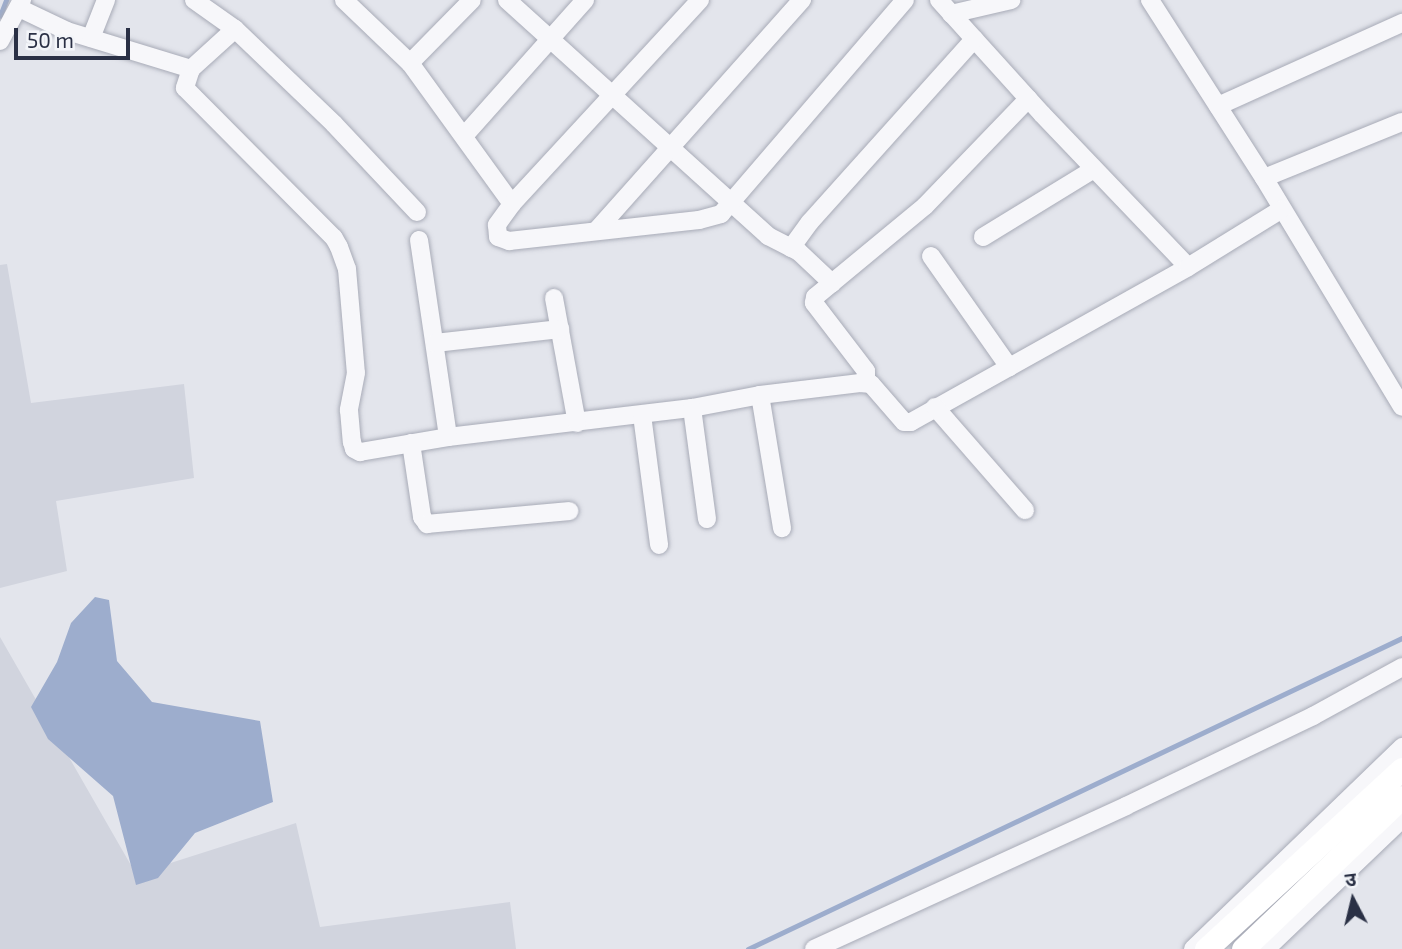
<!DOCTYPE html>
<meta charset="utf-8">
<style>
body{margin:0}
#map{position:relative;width:1402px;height:949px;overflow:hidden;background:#e3e5ec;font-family:"Exo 2","Noto Sans Devanagari",sans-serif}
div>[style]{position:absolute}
.built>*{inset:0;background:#d1d4de}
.water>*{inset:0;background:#9dadcd}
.stream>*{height:4.5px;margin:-2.25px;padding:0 2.25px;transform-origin:2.25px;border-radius:2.25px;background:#9dadcd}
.roads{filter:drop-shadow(0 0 2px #a8abb7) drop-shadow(0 0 2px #a8abb7)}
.minor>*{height:18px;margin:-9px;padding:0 9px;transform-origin:9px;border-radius:9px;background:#f7f7fa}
.major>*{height:23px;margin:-11.5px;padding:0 11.5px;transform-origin:11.5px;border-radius:11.5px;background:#fff}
span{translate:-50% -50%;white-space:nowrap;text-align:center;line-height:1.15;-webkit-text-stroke:6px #f3f5f9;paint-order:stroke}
.north{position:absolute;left:1318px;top:865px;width:70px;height:70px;-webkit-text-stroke:5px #f3f5f9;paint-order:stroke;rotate:353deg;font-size:19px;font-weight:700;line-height:28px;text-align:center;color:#2a3045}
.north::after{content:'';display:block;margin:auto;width:24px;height:32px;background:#2a3045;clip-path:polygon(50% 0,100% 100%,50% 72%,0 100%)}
.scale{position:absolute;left:14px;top:28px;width:116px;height:32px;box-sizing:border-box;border:4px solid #2a3045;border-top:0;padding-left:9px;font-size:21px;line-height:24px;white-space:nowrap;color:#2a3045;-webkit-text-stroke:5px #f3f5f9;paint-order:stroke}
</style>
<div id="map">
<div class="built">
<i style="clip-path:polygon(7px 264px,31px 403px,184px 384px,194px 478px,56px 501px,67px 571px,0 588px,0 265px)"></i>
<i style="clip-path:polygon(0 637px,136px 874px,296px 823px,320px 927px,510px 902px,516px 949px,0 949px)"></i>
</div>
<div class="water">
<i style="clip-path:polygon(95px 597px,109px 600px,117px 661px,152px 702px,260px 721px,273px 802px,195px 833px,158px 878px,136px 885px,113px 796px,48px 739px,31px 707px,57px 662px,71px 623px)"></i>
</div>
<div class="stream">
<i style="left:0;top:16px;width:17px;rotate:-69deg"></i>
<i style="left:748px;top:949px;width:724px;rotate:-25.43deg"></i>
</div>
<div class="roads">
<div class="minor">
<i style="left:194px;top:0;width:50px;rotate:35.3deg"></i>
<i style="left:235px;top:29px;width:137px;rotate:43.8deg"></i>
<i style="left:334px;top:124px;width:121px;rotate:46.7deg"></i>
<i style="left:344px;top:0;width:91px;rotate:43.7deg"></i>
<i style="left:410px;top:63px;width:174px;rotate:54.1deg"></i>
<i style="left:507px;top:0;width:352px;rotate:42.1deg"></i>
<i style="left:768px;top:236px;width:34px;rotate:27deg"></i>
<i style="left:798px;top:251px;width:47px;rotate:43.3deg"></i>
<i style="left:700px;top:0;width:277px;rotate:132.7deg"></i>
<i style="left:512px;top:204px;width:26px;rotate:126deg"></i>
<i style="left:497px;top:225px;width:12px;rotate:85deg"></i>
<i style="left:498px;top:237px;width:12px;rotate:20deg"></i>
<i style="left:509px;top:241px;width:191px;rotate:-6.3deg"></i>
<i style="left:699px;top:220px;width:23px;rotate:-15deg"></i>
<i style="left:721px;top:214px;width:282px;rotate:-49.3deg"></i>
<i style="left:939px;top:0;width:154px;rotate:47.9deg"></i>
<i style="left:1042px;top:114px;width:211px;rotate:46.3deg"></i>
<i style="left:1150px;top:0;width:211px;rotate:57.4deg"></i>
<i style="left:1264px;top:178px;width:267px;rotate:58.9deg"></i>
<i style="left:19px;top:8px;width:53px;rotate:25.6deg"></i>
<i style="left:67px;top:31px;width:130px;rotate:17deg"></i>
<i style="left:951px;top:14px;width:62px;rotate:-13.1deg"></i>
<i style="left:235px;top:29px;width:59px;rotate:137.7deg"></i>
<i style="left:191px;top:69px;width:20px;rotate:108deg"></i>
<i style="left:185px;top:88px;width:211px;rotate:45.2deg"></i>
<i style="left:334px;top:238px;width:10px;rotate:61deg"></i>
<i style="left:339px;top:247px;width:23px;rotate:70deg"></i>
<i style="left:347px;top:269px;width:104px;rotate:85.1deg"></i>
<i style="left:356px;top:373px;width:38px;rotate:101deg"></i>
<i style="left:349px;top:410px;width:32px;rotate:85deg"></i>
<i style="left:352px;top:442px;width:7px;rotate:74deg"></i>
<i style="left:354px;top:449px;width:7px;rotate:27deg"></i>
<i style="left:360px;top:452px;width:89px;rotate:-9.7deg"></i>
<i style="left:448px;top:437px;width:246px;rotate:-6.8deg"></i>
<i style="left:692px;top:408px;width:69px;rotate:-10.8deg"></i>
<i style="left:760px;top:395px;width:101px;rotate:-6.8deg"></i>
<i style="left:860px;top:383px;width:11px;rotate:5deg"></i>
<i style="left:871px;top:384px;width:50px;rotate:49deg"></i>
<i style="left:904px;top:422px;width:7px"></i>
<i style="left:911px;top:422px;width:317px;rotate:-29.2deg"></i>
<i style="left:1188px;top:267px;width:110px;rotate:-31.7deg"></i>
<i style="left:91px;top:38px;width:41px;rotate:-68.5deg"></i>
<i style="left:0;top:41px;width:47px;rotate:-61.8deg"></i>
<i style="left:410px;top:63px;width:88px;rotate:-45.5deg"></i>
<i style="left:1218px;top:106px;width:202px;rotate:-24.3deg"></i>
<i style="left:464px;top:136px;width:182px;rotate:-48.3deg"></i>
<i style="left:1264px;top:178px;width:149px;rotate:-22.1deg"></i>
<i style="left:596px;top:231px;width:310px;rotate:-48.3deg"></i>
<i style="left:983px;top:237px;width:130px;rotate:-31.5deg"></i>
<i style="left:419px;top:240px;width:199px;rotate:81.6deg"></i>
<i style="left:791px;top:248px;width:32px;rotate:-54deg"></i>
<i style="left:810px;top:222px;width:246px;rotate:-48.1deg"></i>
<i style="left:931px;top:256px;width:136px;rotate:54.9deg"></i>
<i style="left:554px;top:298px;width:127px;rotate:79.6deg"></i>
<i style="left:435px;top:343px;width:126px;rotate:-6.4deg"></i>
<i style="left:866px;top:383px;width:12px;rotate:-90deg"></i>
<i style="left:866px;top:371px;width:86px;rotate:-127.4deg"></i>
<i style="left:814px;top:303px;width:6px;rotate:-81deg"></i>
<i style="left:815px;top:297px;width:143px;rotate:-39.6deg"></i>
<i style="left:925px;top:206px;width:149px;rotate:-46.1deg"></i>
<i style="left:760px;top:395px;width:135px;rotate:80.6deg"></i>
<i style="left:935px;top:407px;width:137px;rotate:48.9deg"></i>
<i style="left:692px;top:408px;width:112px;rotate:82.3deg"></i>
<i style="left:642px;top:415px;width:131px;rotate:82.5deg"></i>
<i style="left:411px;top:443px;width:75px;rotate:81.5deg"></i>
<i style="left:422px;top:517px;width:9px;rotate:54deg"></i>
<i style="left:427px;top:524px;width:143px;rotate:-5.2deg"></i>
<i style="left:814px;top:949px;width:343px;rotate:-24.6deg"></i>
<i style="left:1126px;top:806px;width:208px;rotate:-25.7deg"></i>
<i style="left:1313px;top:716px;width:102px;rotate:-28.8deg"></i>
<i style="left:1193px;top:949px;width:291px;rotate:-44deg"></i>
<i style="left:1266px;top:949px;width:188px;rotate:-43.7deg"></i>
</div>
<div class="major">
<i style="left:1206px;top:949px;width:266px;rotate:-42.6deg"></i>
<i style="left:1243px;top:949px;width:220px;rotate:-43.7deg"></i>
</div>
</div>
<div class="north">उ</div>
<div class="scale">50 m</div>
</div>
